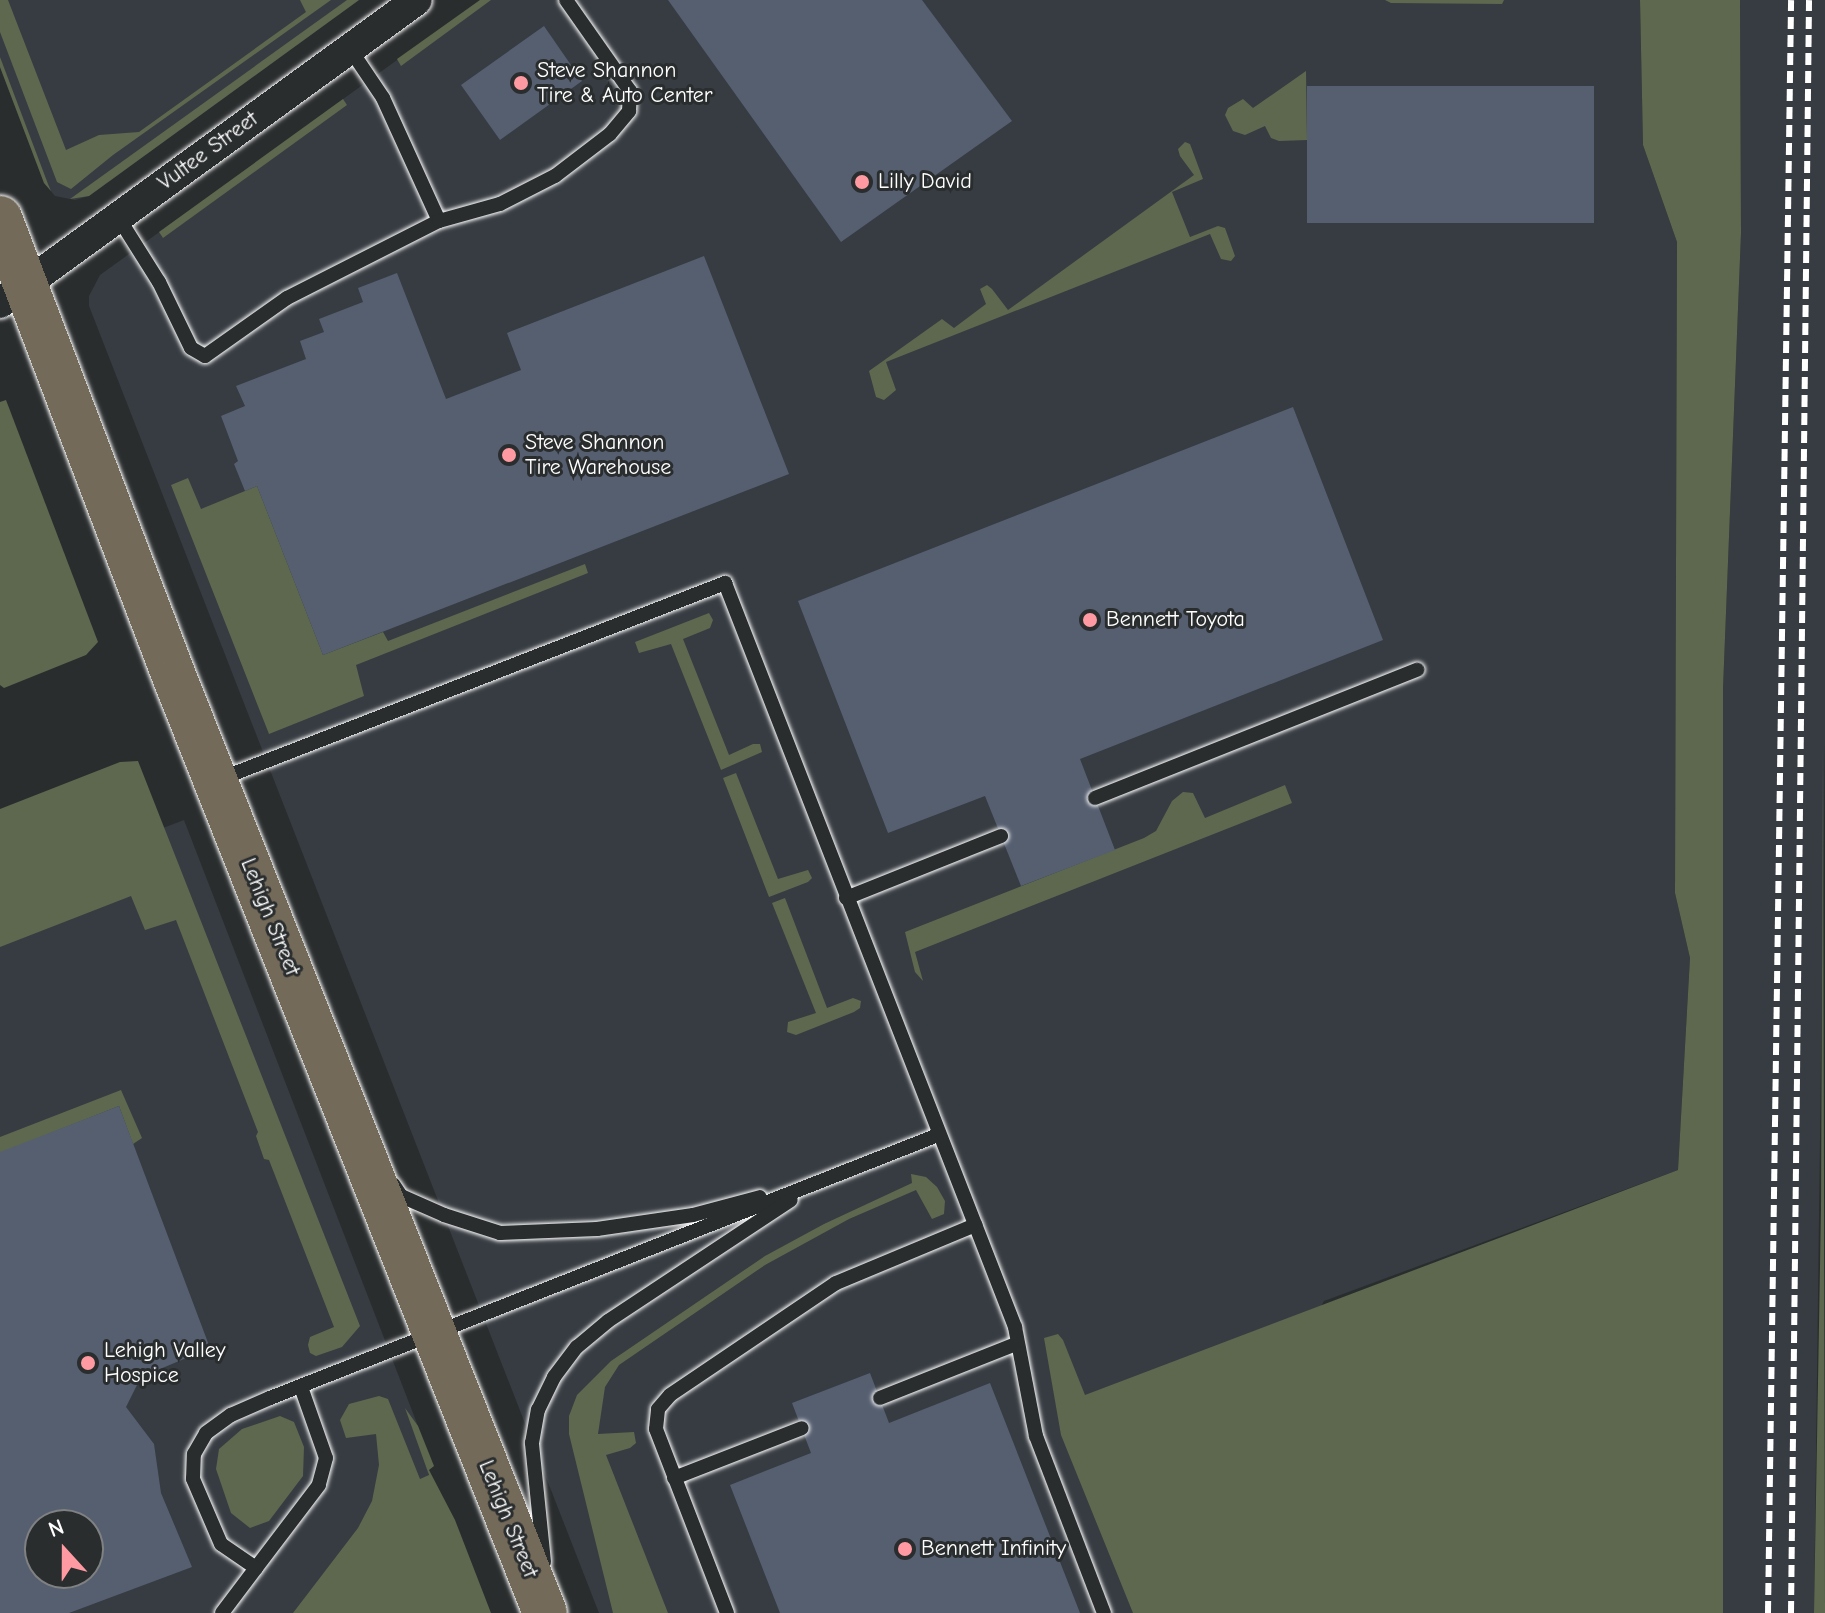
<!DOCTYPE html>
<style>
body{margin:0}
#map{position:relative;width:1825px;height:1613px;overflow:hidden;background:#2a2d2e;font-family:"Comic Neue",sans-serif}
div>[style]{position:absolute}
.built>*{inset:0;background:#373c42}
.green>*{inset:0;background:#5d684f}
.building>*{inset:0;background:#565f70}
.roads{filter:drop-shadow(0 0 2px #fff) drop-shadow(0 0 2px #fff)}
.lane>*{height:14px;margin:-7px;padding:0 7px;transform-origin:7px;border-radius:7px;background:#2a2d2e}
.street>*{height:30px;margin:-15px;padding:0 15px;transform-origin:15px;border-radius:15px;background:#2a2d2e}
.primary>*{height:44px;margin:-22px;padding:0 22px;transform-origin:22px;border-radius:22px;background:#746a5a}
.rail>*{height:6px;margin-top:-3px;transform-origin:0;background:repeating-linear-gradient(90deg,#fff 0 12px,transparent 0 18px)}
.dots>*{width:22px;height:22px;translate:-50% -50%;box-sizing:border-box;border:4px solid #2a2d2e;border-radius:50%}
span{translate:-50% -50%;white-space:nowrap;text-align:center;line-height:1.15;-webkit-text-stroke:6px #2a2d2e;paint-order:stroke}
.poi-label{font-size:22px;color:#fff}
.left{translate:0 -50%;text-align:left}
.street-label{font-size:22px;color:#fff}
.north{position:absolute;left:24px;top:1509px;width:80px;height:80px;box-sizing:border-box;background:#2a2d2e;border:2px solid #7f8182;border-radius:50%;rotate:339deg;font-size:22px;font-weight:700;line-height:32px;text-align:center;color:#fff}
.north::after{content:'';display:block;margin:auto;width:28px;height:36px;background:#ff9aa2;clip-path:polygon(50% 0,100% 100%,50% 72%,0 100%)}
</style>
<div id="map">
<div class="built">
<i style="clip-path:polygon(0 0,359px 0,89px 196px,75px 200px,55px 196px,44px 183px,0 67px)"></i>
<i style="clip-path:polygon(480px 0,1640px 0,1643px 145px,1677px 242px,1675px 893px,1690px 958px,1678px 1170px,1324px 1301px,1146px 1613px,599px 1613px,89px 306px,89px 296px,100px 275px)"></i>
<i style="clip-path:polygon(1740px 0,1825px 0,1825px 744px,1814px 1613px,1723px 1613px,1723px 689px,1741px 233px)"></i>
<i style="clip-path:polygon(evenodd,184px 820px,418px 1426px,429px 1476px,420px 1479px,455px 1613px,0 1613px,0 890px,184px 820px,40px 1525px,88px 1525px,88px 1573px,40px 1573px,40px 1525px)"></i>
</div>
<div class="green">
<i style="clip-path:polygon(0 0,8px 0,66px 150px,99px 135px,139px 132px,306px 12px,300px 0,331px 0,113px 155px,71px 189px,57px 182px,0 32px)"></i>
<i style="clip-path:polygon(347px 0,359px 0,89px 196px,70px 199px)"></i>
<i style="clip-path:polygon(480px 0,491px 0,401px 66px,397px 59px)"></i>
<i style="clip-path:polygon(1385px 0,1504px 0,1502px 4px,1391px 3px)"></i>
<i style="clip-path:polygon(1640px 0,1740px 0,1741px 233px,1723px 689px,1723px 1613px,1133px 1613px,1061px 1435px,1044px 1338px,1058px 1334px,1063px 1340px,1085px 1395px,1678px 1170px,1690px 958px,1675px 893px,1677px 242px,1643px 145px)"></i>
<i style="clip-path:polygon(0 57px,48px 184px,51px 191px,44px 183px,0 67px)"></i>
<i style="clip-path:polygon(1306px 71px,1307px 140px,1279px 141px,1271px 138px,1265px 126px,1245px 135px,1233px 131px,1225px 115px,1228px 108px,1243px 99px,1253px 108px)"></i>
<i style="clip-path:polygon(343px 99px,347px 105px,163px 238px,159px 232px)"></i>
<i style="clip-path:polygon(1185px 142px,1190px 144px,1203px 179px,1172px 192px,1190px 237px,1218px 226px,1225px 228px,1235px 256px,1231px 261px,1221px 259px,1210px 234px,886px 362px,896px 390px,884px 400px,876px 397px,869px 371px,942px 319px,954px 328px,986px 304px,980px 289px,987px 285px,992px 289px,1008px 310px,1194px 175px,1180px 156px,1178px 149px)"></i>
<i style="clip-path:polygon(6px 400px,98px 642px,86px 655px,4px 688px,0 685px,0 402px)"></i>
<i style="clip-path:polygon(188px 478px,201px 509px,257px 486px,323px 655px,383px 632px,388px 641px,585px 564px,588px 573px,356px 665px,364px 696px,269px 734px,171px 485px)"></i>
<i style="clip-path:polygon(709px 613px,713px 620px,710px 628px,683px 639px,729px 755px,753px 744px,760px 744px,762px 752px,721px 770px,671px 644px,639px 653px,635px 642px)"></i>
<i style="clip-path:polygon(1823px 744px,1825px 1613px,1814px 1613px,1821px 1209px)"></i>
<i style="clip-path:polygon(138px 761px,360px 1326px,342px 1347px,316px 1356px,310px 1353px,308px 1345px,310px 1337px,334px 1327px,269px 1160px,264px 1159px,256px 1136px,258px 1132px,176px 920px,145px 930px,131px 896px,0 947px,0 809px,120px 762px)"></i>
<i style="clip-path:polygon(736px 773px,778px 879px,808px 870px,812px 878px,808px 882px,769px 897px,723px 778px)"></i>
<i style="clip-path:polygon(1285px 785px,1292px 803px,915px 952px,923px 981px,915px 972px,905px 932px,1144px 838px,1156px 831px,1172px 801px,1183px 792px,1193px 793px,1205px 818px)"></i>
<i style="clip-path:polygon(785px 898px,827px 1008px,853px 998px,861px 1001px,860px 1008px,854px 1012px,796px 1035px,787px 1032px,788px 1022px,816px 1013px,772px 903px)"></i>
<i style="clip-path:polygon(121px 1090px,142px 1138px,133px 1144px,119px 1106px,0 1153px,0 1137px)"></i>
<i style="clip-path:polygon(911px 1174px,926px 1177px,937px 1187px,945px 1201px,944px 1214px,932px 1219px,916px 1190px,849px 1219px,765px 1265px,619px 1365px,605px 1387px,598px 1434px,634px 1432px,636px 1443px,630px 1448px,606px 1455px,668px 1613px,613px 1613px,569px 1434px,569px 1416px,577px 1395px,611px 1361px,765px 1256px,824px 1224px,912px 1183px)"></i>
<i style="clip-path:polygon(379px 1396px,388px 1399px,420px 1479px,429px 1475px,405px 1408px,418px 1426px,434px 1466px,429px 1470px,455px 1520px,491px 1613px,293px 1613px,358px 1528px,372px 1501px,379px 1465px,376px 1434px,346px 1438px,340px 1420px,349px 1404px)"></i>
<i style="clip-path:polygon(280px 1416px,294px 1422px,304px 1447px,303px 1476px,269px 1521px,250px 1528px,231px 1513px,216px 1469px,219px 1449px,242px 1429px)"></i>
</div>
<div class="building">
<i style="clip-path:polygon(668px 0,922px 0,1012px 121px,841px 242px)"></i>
<i style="clip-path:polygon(544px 26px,582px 81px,500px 140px,461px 85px)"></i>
<i style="clip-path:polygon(1307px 86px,1594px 86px,1594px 223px,1307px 223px)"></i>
<i style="clip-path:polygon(704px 256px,789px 474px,323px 655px,257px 486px,245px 491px,234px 464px,238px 461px,221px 416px,245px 406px,236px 386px,306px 359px,300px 341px,324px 332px,319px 319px,363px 302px,358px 288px,397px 273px,446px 399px,521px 370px,507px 333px)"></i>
<i style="clip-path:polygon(1293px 407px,1383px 640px,1080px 759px,1115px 850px,1021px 886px,985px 796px,888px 833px,798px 601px)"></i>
<i style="clip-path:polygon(evenodd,119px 1106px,210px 1348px,141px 1377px,126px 1407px,154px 1444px,161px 1493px,192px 1567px,69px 1613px,0 1613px,0 1152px,119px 1106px,40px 1525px,88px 1525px,88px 1573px,40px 1573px,40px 1525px)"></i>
<i style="clip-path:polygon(870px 1373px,889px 1423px,990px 1383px,1080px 1613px,780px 1613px,730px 1485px,811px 1453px,792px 1403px)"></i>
</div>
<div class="roads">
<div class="lane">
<i style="left:350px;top:49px;width:59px;rotate:56deg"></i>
<i style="left:383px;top:98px;width:135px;rotate:65.5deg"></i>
<i style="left:118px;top:217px;width:77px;rotate:57.8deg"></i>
<i style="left:159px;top:282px;width:73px;rotate:64.1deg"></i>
<i style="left:191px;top:348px;width:16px;rotate:30deg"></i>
<i style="left:205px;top:356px;width:100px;rotate:-35.3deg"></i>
<i style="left:287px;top:298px;width:170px;rotate:-26.9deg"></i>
<i style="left:439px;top:221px;width:63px;rotate:-15.6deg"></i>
<i style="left:500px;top:204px;width:62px;rotate:-27deg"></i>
<i style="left:555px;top:176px;width:69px;rotate:-37.4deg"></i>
<i style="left:610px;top:134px;width:30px;rotate:-50deg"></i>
<i style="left:629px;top:111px;width:20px;rotate:-87deg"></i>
<i style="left:630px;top:91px;width:111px;rotate:-125.1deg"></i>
<i style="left:220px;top:779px;width:542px;rotate:-21.21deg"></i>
<i style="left:725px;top:583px;width:799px;rotate:68.7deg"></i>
<i style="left:1015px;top:1327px;width:111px;rotate:79.1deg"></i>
<i style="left:1036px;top:1436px;width:190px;rotate:69deg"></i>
<i style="left:1095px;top:798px;width:347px;rotate:-21.7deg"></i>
<i style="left:846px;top:898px;width:167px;rotate:-21.8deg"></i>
<i style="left:393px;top:1184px;width:14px;rotate:56deg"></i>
<i style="left:401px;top:1196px;width:47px;rotate:23.8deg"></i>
<i style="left:444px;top:1215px;width:59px;rotate:17.8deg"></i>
<i style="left:500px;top:1233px;width:97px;rotate:-2.4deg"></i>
<i style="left:597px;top:1229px;width:97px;rotate:-8.3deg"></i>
<i style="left:693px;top:1215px;width:69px;rotate:-15deg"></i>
<i style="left:301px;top:1387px;width:75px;rotate:70.6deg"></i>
<i style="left:326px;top:1458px;width:28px;rotate:105deg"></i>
<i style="left:319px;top:1485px;width:104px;rotate:127.2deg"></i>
<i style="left:256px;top:1568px;width:42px;rotate:-145.6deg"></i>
<i style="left:221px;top:1544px;width:71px;rotate:-113.3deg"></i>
<i style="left:193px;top:1479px;width:25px;rotate:-88deg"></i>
<i style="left:194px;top:1454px;width:24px;rotate:-60deg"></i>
<i style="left:206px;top:1433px;width:31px;rotate:-36deg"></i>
<i style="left:231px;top:1415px;width:43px;rotate:-23.6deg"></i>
<i style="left:270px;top:1398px;width:718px;rotate:-21.49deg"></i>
<i style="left:880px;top:1398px;width:146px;rotate:-21.7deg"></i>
<i style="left:674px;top:1478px;width:137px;rotate:-21.3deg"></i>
<i style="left:544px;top:1562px;width:120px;rotate:-95.8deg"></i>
<i style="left:532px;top:1443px;width:34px;rotate:-80deg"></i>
<i style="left:538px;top:1410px;width:37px;rotate:-64deg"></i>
<i style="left:554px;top:1377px;width:38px;rotate:-53deg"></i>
<i style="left:577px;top:1347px;width:40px;rotate:-40deg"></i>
<i style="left:608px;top:1321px;width:219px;rotate:-33.5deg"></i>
<i style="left:222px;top:1613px;width:56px;rotate:-52.9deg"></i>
<i style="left:727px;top:1613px;width:197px;rotate:-111.1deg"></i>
<i style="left:656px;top:1429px;width:20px;rotate:-84deg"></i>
<i style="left:658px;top:1409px;width:18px;rotate:-49deg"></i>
<i style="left:670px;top:1395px;width:200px;rotate:-34deg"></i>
<i style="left:836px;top:1283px;width:151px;rotate:-22.6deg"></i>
</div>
<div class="street">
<i style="left:0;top:303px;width:515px;rotate:-36deg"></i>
</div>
<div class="primary">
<i style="left:0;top:218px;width:495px;rotate:69.2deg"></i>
<i style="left:176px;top:681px;width:1002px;rotate:68.4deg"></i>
</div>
</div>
<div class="rail">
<i style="left:1768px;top:1613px;width:1613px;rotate:-89.18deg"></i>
<i style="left:1791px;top:1613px;width:1613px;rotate:-89.36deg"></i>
</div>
<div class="dots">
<i style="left:521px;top:83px;background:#ff9aa2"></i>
<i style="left:862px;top:182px;background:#ff9aa2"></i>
<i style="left:509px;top:455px;background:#ff9aa2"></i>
<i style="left:1090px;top:620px;background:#ff9aa2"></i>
<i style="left:88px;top:1363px;background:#ff9aa2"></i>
<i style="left:905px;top:1549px;background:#ff9aa2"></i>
</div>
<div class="poi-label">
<span class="left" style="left:537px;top:83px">Steve Shannon<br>Tire &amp; Auto Center</span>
<span class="left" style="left:878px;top:182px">Lilly David</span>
<span class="left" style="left:525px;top:455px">Steve Shannon<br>Tire Warehouse</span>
<span class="left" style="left:1106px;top:620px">Bennett Toyota</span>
<span class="left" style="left:104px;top:1363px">Lehigh Valley<br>Hospice</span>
<span class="left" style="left:921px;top:1549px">Bennett Infinity</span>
</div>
<div class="street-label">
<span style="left:208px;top:151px;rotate:-36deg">Vultee Street</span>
<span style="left:270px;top:917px;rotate:68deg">Lehigh Street</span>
<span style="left:508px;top:1519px;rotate:68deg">Lehigh Street</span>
</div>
<div class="north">N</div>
</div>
